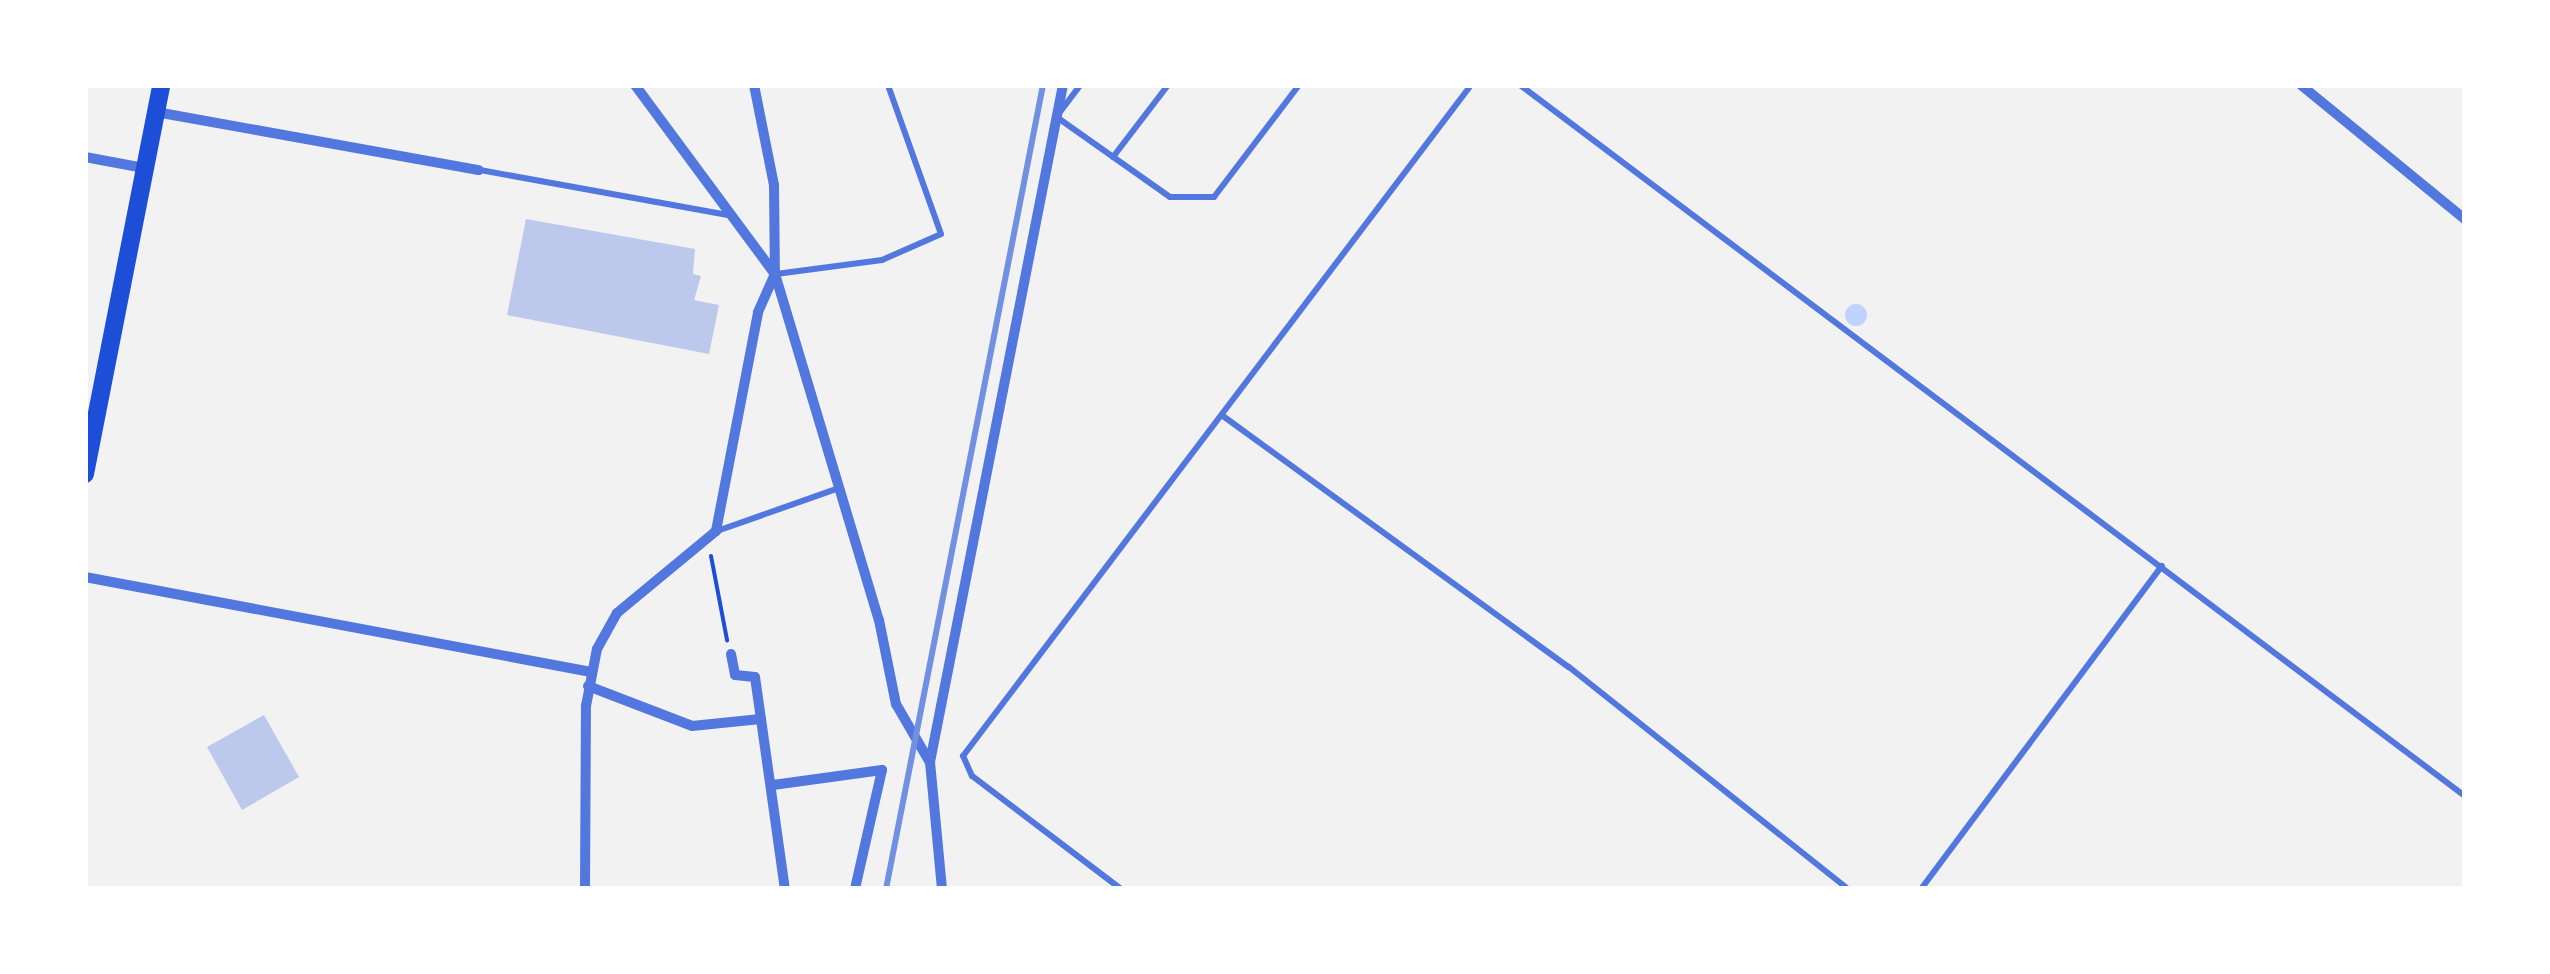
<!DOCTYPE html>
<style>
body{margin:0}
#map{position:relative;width:2550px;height:974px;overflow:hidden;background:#f2f2f2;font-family:Karla,sans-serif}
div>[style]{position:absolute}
.water>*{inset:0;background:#bfd3fe}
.round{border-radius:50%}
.building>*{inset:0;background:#bdc9ec}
.path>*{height:4px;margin:-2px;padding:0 2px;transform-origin:2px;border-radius:2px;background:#1d4ed8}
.service>*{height:6px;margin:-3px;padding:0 3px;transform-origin:3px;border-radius:3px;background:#5277de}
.minor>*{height:10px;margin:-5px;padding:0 5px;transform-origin:5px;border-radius:5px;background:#5277de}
.primary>*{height:18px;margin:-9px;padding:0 9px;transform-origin:9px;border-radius:9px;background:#1d4ed8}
.rail>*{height:6px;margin:-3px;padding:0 3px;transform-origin:3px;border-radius:3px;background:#7290e2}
span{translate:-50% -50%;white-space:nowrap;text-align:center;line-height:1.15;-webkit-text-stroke:8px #fff;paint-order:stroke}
.frame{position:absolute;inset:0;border:88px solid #fff;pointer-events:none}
</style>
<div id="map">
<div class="water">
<i class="round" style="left:1845px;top:304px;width:22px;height:22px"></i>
</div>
<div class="building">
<i style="clip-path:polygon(526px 219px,695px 249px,693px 274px,701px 276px,694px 300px,719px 305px,709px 354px,507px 315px)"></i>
<i style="clip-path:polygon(264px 715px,299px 777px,242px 810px,207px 747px)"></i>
</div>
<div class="path">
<i style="left:711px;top:556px;width:86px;rotate:79.2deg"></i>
</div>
<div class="service">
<i style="left:1520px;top:85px;width:1183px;rotate:36.96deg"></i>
<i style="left:1060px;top:112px;width:34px;rotate:-53deg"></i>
<i style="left:1058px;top:118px;width:137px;rotate:35.2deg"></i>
<i style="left:1170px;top:197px;width:44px"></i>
<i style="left:1214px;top:197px;width:141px;rotate:-52.8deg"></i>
<i style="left:1113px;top:157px;width:91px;rotate:-52.6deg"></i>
<i style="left:480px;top:170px;width:252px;rotate:10.3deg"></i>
<i style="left:776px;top:274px;width:107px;rotate:-7.5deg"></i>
<i style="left:882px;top:260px;width:64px;rotate:-23.8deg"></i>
<i style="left:941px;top:234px;width:158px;rotate:-109.6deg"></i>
<i style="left:1223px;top:416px;width:427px;rotate:36deg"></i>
<i style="left:1569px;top:667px;width:357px;rotate:38.5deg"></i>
<i style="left:717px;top:531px;width:129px;rotate:-19.4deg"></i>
<i style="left:1121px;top:889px;width:187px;rotate:-142.8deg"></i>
<i style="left:972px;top:776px;width:22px;rotate:-114deg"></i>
<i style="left:963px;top:756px;width:842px;rotate:-52.87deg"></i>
<i style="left:1921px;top:889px;width:403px;rotate:-53.3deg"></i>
</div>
<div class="minor">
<i style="left:635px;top:85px;width:235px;rotate:53.5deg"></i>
<i style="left:754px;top:85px;width:102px;rotate:78.7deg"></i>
<i style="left:774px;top:185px;width:89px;rotate:89.4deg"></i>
<i style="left:775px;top:274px;width:361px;rotate:73.3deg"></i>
<i style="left:879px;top:620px;width:86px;rotate:78.6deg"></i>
<i style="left:896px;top:704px;width:66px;rotate:59.9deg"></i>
<i style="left:2301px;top:85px;width:212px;rotate:39.3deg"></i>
<i style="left:156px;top:112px;width:328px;rotate:10.2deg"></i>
<i style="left:85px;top:157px;width:60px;rotate:10.6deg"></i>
<i style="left:85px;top:577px;width:515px;rotate:10.63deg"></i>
<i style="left:731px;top:654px;width:21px;rotate:79deg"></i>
<i style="left:735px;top:675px;width:20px;rotate:6deg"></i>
<i style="left:755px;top:677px;width:42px;rotate:81.9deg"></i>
<i style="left:588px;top:686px;width:111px;rotate:21deg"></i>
<i style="left:692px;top:726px;width:69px;rotate:-5.8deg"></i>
<i style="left:761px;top:719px;width:172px;rotate:82deg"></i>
<i style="left:773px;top:785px;width:110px;rotate:-7.8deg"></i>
<i style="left:882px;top:770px;width:122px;rotate:102.8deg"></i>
<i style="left:585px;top:889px;width:183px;rotate:-89.7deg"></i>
<i style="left:586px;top:706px;width:58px;rotate:-79.1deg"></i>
<i style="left:597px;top:649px;width:41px;rotate:-60.9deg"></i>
<i style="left:617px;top:613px;width:129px;rotate:-39.6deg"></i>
<i style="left:716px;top:531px;width:223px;rotate:-79.1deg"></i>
<i style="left:758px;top:312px;width:42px;rotate:-65.9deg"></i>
<i style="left:942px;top:889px;width:128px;rotate:-95.4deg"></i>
<i style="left:930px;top:762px;width:690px;rotate:-78.89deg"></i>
</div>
<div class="primary">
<i style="left:85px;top:474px;width:396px;rotate:-78.9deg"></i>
</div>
<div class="rail">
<i style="left:886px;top:889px;width:819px;rotate:-78.95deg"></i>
</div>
<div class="frame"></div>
</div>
